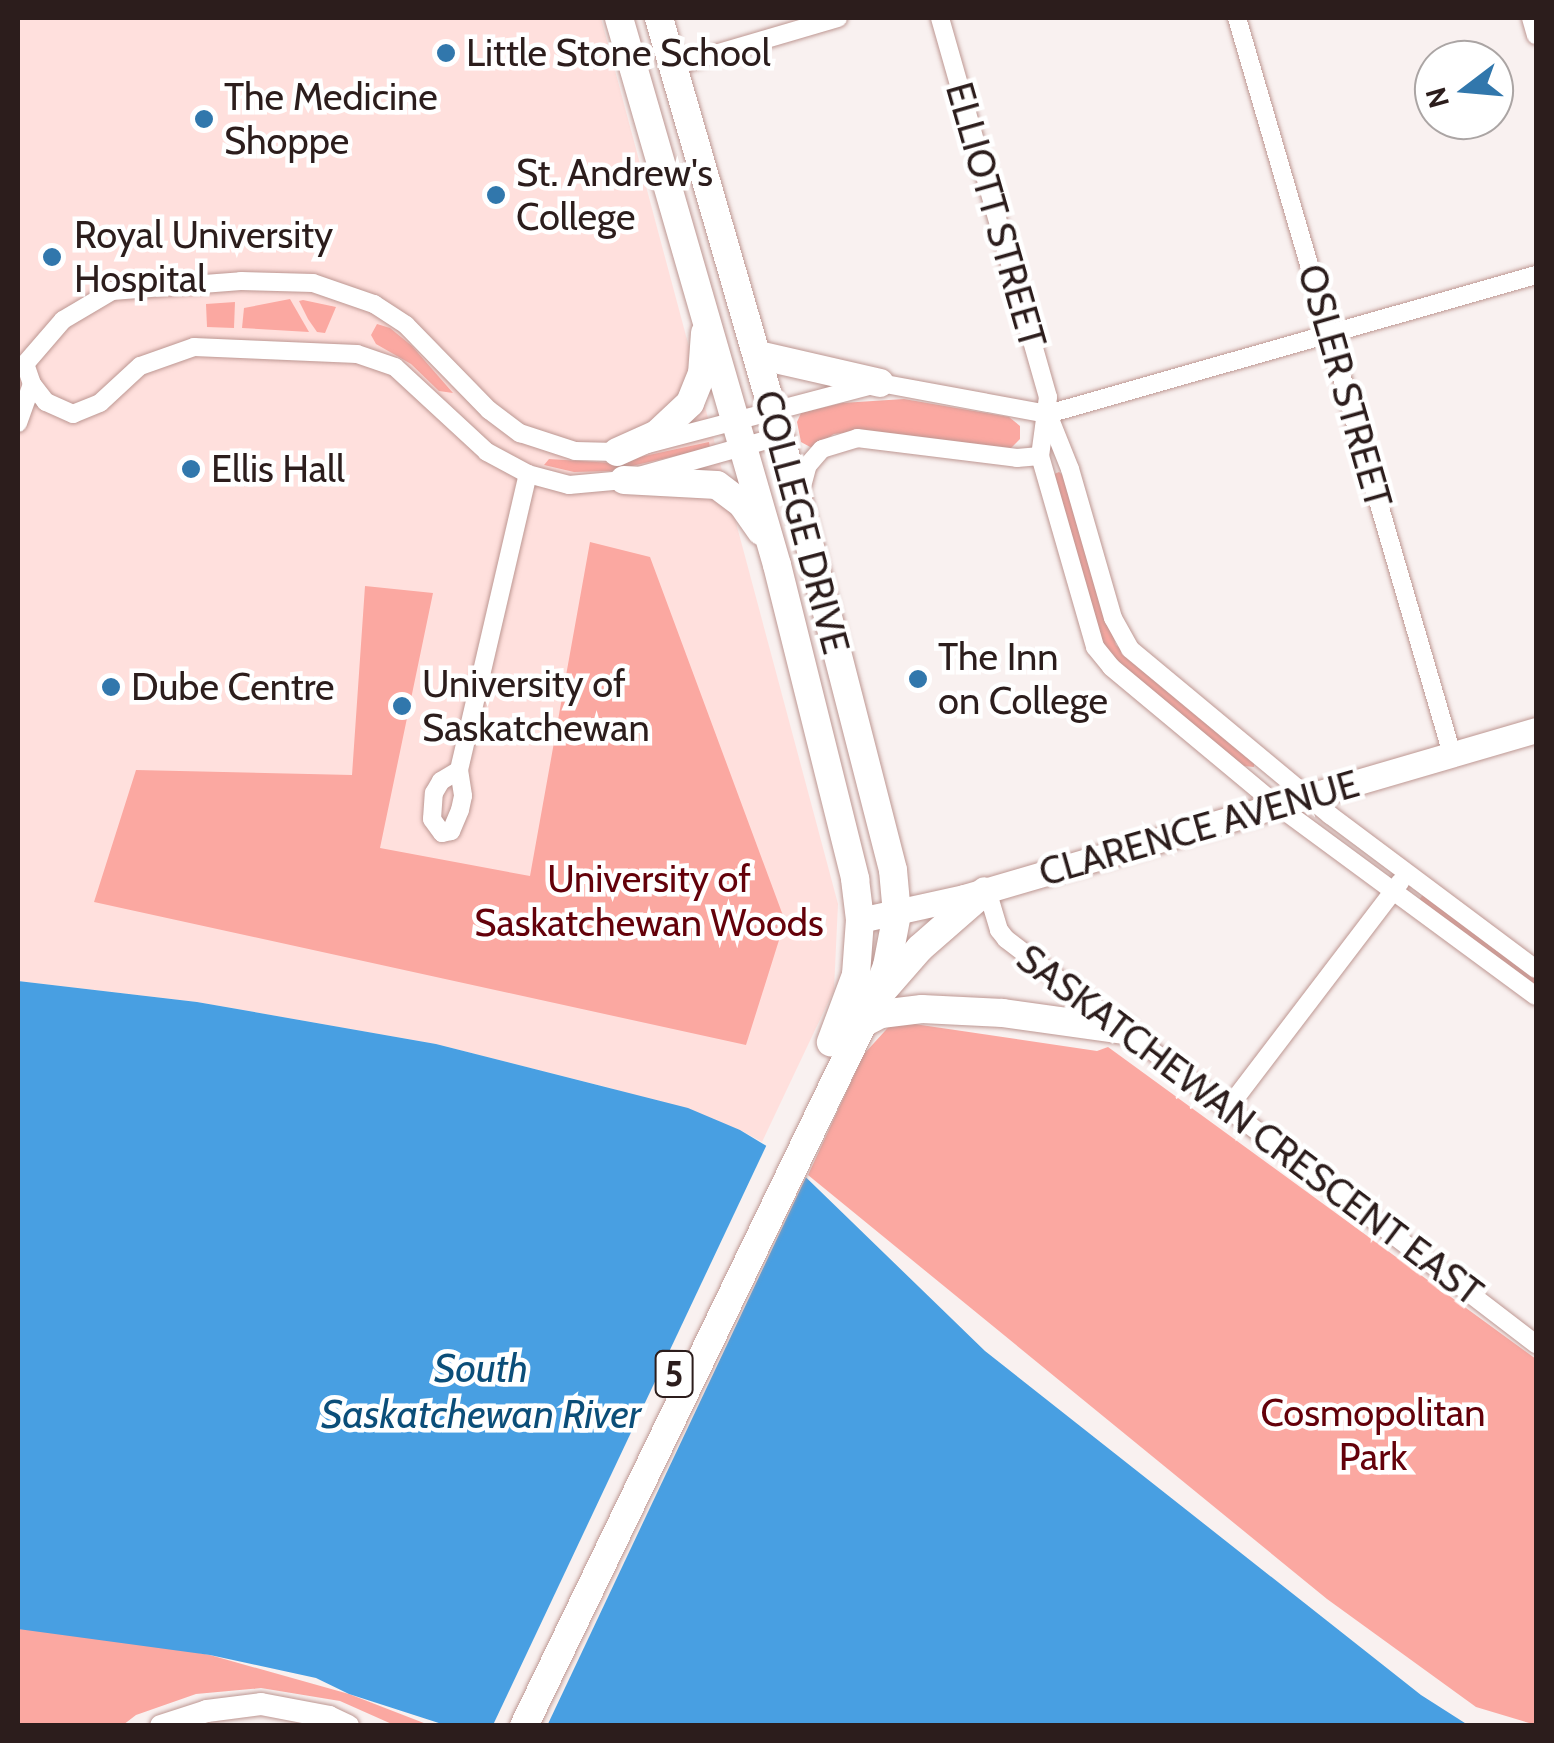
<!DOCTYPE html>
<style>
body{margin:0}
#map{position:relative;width:1554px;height:1743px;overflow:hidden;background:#f9f1f0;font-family:Cabin,sans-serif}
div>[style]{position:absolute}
.built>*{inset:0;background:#ffe0dd}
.green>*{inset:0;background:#fba8a1}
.water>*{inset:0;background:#489fe2}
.pier>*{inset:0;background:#f9f1f0}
.roads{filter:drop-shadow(0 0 2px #bd9792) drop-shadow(0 0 2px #bd9792)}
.minor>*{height:18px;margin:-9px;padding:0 9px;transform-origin:9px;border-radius:9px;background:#fff}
.tertiary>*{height:22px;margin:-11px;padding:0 11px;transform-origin:11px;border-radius:11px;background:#fff}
.secondary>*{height:25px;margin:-12.5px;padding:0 12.5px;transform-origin:12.5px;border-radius:12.5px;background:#fff}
.primary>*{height:28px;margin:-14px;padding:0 14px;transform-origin:14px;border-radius:14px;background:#fff}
.dots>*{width:28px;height:28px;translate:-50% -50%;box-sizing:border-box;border:5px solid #fff;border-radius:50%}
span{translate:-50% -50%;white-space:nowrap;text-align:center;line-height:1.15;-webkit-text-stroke:9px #fff;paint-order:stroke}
.shield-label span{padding:2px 8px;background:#fff;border:2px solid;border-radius:8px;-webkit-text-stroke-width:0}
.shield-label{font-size:35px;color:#2c1d1c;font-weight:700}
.poi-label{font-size:38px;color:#2c1d1c}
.left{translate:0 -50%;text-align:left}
.street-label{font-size:38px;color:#2c1d1c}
.park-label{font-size:38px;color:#64010a}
.water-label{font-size:40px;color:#0b4e79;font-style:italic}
.frame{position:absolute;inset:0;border:20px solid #2c1d1c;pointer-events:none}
.north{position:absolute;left:1414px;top:40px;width:100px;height:100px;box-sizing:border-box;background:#fff;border:2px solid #aba5a4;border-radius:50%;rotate:254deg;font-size:28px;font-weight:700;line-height:40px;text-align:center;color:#2c1d1c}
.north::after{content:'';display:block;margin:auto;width:35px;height:45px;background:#3177ac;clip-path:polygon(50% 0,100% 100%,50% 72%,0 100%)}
</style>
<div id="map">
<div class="built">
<i style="clip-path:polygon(18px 18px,601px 18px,838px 904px,834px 990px,762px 1142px,740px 1130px,610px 1088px,436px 1044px,197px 1002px,18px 981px)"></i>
</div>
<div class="green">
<i style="clip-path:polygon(290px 299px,309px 332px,242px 328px,244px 308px)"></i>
<i style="clip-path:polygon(303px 300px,336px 307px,325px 333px,317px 332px,308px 319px,299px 301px)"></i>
<i style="clip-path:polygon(235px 302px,234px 328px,207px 327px,206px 304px)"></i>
<i style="clip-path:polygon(377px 324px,390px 328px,412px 346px,453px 393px,439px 391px,411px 364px,376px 344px,371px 335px)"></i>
<i style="clip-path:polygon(904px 399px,1009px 417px,1020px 426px,1020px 439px,1009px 450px,861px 431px,834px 434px,812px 448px,801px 442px,797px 422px,801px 413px,842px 403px)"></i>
<i style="clip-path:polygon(709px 442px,710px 448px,610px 471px,574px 472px,544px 465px,549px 459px,612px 463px)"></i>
<i style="clip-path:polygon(1059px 472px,1065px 477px,1116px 645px,1255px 757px,1254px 767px,1244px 766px,1128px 674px,1102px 643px,1052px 475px)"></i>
<i style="clip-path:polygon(590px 542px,650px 557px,785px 921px,746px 1045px,94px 902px,136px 770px,352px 775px,365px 586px,433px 593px,380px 848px,530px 876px)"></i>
<i style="clip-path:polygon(1424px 893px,1536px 976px,1536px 989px,1419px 900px)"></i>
<i style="clip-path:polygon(894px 1021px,1097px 1051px,1108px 1047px,1536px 1359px,1536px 1725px,1476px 1707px,1327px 1599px,808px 1175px,864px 1054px)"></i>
<i style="clip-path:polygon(18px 1620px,210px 1655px,349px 1694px,429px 1725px,394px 1725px,340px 1701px,261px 1688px,196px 1694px,136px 1715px,123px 1725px,18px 1725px)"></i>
</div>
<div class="water">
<i style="clip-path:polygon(18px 981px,197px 1002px,436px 1044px,688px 1108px,740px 1130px,785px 1157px,985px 1351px,1421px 1695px,1468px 1725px,445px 1725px,349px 1694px,316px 1678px,210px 1655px,18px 1629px)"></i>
</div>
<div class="pier">
<i style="clip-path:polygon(769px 1140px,808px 1173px,547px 1726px,493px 1725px)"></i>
</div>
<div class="roads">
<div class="minor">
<i style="left:940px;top:18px;width:394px;rotate:74.1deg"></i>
<i style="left:1048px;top:397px;width:60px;rotate:97.7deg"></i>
<i style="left:1040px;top:456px;width:199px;rotate:73.9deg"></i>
<i style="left:1095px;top:647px;width:26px;rotate:51deg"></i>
<i style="left:1111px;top:667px;width:217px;rotate:39.8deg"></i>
<i style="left:1278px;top:806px;width:320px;rotate:36.4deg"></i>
<i style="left:1237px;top:18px;width:767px;rotate:73.72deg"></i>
<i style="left:1531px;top:18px;width:18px;rotate:74deg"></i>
<i style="left:674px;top:66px;width:171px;rotate:-16.3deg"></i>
<i style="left:1048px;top:414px;width:59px;rotate:68.2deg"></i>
<i style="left:1070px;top:469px;width:155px;rotate:73.9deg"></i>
<i style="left:1113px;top:618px;width:35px;rotate:61deg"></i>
<i style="left:1130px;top:649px;width:260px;rotate:39.7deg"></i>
<i style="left:1330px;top:815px;width:257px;rotate:36.8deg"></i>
<i style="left:18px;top:423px;width:41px;rotate:-70.3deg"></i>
<i style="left:781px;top:436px;width:163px;rotate:164.3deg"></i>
<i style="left:624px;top:480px;width:55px;rotate:174.8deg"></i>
<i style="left:569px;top:485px;width:42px;rotate:-165deg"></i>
<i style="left:528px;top:474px;width:47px;rotate:-151.8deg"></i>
<i style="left:487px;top:452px;width:125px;rotate:-137.3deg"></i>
<i style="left:395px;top:367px;width:40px;rotate:-161.1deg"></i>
<i style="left:357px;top:354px;width:163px;rotate:-177.5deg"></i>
<i style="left:194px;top:347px;width:57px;rotate:160.6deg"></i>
<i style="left:140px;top:366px;width:54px;rotate:137.2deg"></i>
<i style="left:100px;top:403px;width:29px;rotate:158deg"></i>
<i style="left:73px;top:414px;width:30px;rotate:-156deg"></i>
<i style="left:46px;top:402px;width:23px;rotate:-128deg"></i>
<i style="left:32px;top:384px;width:21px;rotate:-109deg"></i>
<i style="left:25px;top:364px;width:58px;rotate:-49.2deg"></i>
<i style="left:63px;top:320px;width:57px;rotate:-30.6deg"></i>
<i style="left:112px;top:291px;width:129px;rotate:-4.4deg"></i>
<i style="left:241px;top:281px;width:72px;rotate:1.6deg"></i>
<i style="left:313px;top:283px;width:65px;rotate:19deg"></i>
<i style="left:374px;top:304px;width:38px;rotate:33deg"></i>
<i style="left:406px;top:325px;width:119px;rotate:45.7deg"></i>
<i style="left:489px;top:410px;width:39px;rotate:37deg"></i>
<i style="left:520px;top:433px;width:58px;rotate:18.1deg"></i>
<i style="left:575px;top:451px;width:42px;rotate:1.4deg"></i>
<i style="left:617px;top:452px;width:272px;rotate:-14.7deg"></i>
<i style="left:880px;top:383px;width:171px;rotate:10.5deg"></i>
<i style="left:1048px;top:414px;width:507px;rotate:-15.9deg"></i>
<i style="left:800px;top:494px;width:30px;rotate:-75deg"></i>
<i style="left:808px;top:465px;width:21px;rotate:-49deg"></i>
<i style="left:822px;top:449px;width:37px;rotate:-17deg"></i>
<i style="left:857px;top:438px;width:161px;rotate:7.1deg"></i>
<i style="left:1017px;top:458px;width:23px;rotate:-5deg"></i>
<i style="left:459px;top:770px;width:26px;rotate:81deg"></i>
<i style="left:463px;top:796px;width:14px;rotate:102deg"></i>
<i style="left:460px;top:810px;width:23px;rotate:113deg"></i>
<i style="left:451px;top:831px;width:9px;rotate:167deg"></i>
<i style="left:442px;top:833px;width:17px;rotate:-126deg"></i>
<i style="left:432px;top:819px;width:26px;rotate:-86deg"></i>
<i style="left:434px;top:793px;width:14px;rotate:-60deg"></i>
<i style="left:441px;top:781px;width:21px;rotate:-31deg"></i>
<i style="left:459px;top:770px;width:304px;rotate:-76.9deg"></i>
<i style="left:987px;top:890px;width:42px;rotate:73.3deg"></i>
<i style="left:999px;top:930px;width:11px;rotate:52deg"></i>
<i style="left:1006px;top:939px;width:667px;rotate:37.39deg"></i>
<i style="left:1228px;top:1108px;width:284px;rotate:-52.7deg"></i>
</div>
<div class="tertiary">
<i style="left:161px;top:1726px;width:48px;rotate:-18.1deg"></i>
<i style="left:207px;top:1711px;width:54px;rotate:-7.4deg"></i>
<i style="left:261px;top:1704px;width:69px;rotate:10.8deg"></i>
<i style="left:329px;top:1717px;width:21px;rotate:25deg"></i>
</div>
<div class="secondary">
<i style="left:860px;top:920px;width:107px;rotate:-12.5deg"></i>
<i style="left:964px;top:897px;width:596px;rotate:-16.28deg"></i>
</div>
<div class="primary">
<i style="left:619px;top:18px;width:569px;rotate:73.89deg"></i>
<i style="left:777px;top:565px;width:324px;rotate:76deg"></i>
<i style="left:855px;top:879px;width:41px;rotate:83deg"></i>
<i style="left:860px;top:920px;width:55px;rotate:94.2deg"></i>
<i style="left:856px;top:975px;width:72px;rotate:110.5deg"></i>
<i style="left:758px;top:355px;width:125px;rotate:12.9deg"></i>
<i style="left:617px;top:452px;width:44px;rotate:-24.2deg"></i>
<i style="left:657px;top:434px;width:45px;rotate:-43.2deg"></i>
<i style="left:690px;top:403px;width:31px;rotate:-68deg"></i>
<i style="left:702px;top:374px;width:41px;rotate:-85.8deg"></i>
<i style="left:624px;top:480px;width:93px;rotate:3.1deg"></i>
<i style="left:717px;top:485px;width:31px;rotate:37deg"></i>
<i style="left:742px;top:504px;width:33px;rotate:55deg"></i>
<i style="left:885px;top:988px;width:53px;rotate:-48.8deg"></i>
<i style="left:920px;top:948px;width:86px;rotate:-41.2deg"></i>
<i style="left:858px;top:1026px;width:26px;rotate:-28deg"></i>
<i style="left:881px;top:1014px;width:41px;rotate:-7deg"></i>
<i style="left:922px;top:1009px;width:81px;rotate:2.8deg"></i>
<i style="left:1003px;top:1013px;width:122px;rotate:8deg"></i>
<i style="left:524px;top:1726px;width:801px;rotate:-64.24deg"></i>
<i style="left:872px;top:1005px;width:42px;rotate:-69deg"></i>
<i style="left:887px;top:966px;width:53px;rotate:-79.1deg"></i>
<i style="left:897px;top:914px;width:44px;rotate:-95.2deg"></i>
<i style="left:893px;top:870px;width:383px;rotate:-104.4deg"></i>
<i style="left:798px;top:499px;width:501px;rotate:-106.12deg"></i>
</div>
</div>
<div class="dots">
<i style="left:446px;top:53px;background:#3177ac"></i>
<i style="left:204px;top:119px;background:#3177ac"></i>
<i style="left:496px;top:195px;background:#3177ac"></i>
<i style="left:52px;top:257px;background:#3177ac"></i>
<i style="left:191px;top:469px;background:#3177ac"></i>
<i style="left:918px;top:679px;background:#3177ac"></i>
<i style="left:111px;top:687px;background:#3177ac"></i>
<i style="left:402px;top:706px;background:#3177ac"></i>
</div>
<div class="shield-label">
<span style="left:674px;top:1374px">5</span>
</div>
<div class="poi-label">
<span class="left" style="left:466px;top:53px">Little Stone School</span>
<span class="left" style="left:224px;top:119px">The Medicine<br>Shoppe</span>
<span class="left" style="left:516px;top:195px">St. Andrew's<br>College</span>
<span class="left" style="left:74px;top:257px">Royal University<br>Hospital</span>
<span class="left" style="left:211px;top:469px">Ellis Hall</span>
<span class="left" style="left:938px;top:679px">The Inn<br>on College</span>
<span class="left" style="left:422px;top:706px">University of<br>Saskatchewan</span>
<span class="left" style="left:131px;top:687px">Dube Centre</span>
</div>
<div class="street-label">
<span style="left:996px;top:215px;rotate:74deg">ELLIOTT STREET</span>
<span style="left:1345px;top:386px;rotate:74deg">OSLER STREET</span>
<span style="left:802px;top:522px;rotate:75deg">COLLEGE DRIVE</span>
<span style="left:1199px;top:828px;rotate:-16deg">CLARENCE AVENUE</span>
<span style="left:1250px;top:1125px;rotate:37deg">SASKATCHEWAN CRESCENT EAST</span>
</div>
<div class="park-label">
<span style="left:649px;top:901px">University of<br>Saskatchewan Woods</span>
<span style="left:1373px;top:1435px">Cosmopolitan<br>Park</span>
</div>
<div class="water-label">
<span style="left:481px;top:1391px">South<br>Saskatchewan River</span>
</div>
<div class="frame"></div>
<div class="north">N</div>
</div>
